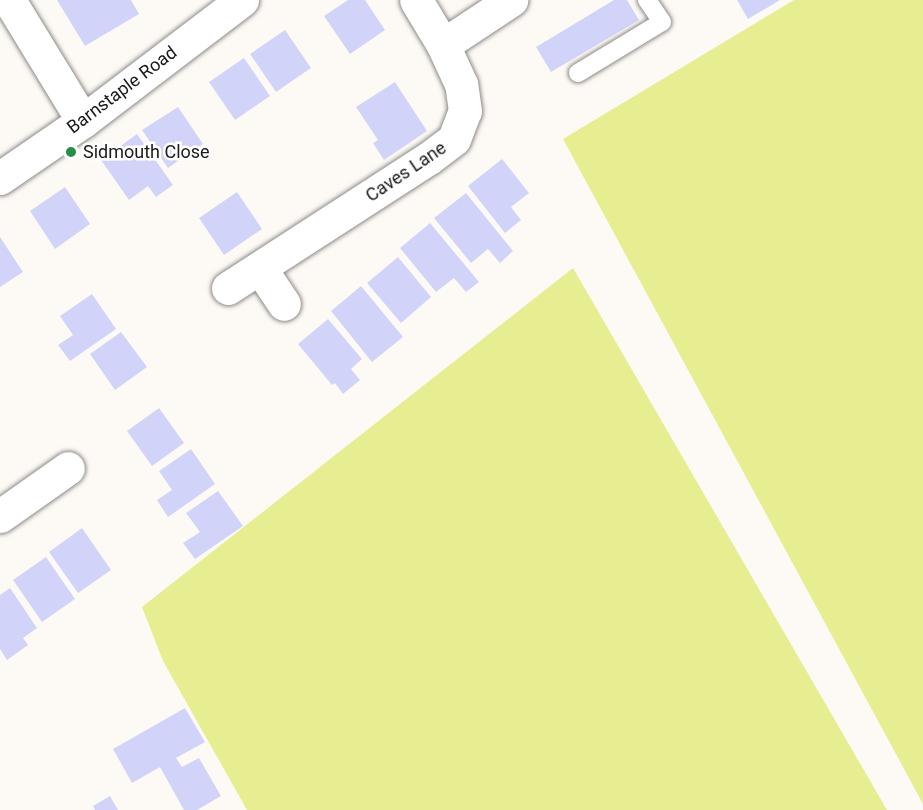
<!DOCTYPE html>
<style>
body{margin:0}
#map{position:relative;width:923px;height:810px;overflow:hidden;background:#fdfaf6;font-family:Roboto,sans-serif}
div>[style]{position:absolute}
.green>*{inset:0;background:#e7ed91}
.building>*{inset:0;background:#d1d4f8}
.roads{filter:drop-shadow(0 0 2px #8d8b87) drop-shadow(0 0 2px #8d8b87)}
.service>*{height:18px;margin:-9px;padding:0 9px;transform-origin:9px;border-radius:9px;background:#fff}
.minor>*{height:33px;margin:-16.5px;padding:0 16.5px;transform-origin:16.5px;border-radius:16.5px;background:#fff}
.dots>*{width:16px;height:16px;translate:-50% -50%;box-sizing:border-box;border:3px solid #fff;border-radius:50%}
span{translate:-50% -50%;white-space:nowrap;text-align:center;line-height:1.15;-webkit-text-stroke:5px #fff;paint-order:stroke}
.street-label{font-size:18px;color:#1b1a19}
.poi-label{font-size:18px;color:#1b1a19}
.left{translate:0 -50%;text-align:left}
</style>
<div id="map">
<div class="green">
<i style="clip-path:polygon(794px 0,923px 0,923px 804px,563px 139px)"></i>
<i style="clip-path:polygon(573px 268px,887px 810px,247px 810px,163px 661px,142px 607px)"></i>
</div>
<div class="building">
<i style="clip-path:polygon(57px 0,131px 0,139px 14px,85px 46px)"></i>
<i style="clip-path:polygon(348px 0,365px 0,385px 30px,350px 54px,324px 16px)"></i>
<i style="clip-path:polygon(614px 0,627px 0,639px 20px,551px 72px,536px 47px)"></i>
<i style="clip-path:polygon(737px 0,780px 0,748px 19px)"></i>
<i style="clip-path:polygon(285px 30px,311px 68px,276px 92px,250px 54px)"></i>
<i style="clip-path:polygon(244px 58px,270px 96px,235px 120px,209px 82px)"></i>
<i style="clip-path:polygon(395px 82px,427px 131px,384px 160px,373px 143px,378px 140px,356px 107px)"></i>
<i style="clip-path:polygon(178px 107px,203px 144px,168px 168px,142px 130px)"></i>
<i style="clip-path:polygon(137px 134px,173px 185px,156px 197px,148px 186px,129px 200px,101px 160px)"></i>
<i style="clip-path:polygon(502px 159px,529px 193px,511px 207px,521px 220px,505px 233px,468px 186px)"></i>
<i style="clip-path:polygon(65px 187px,90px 224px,55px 249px,30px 211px)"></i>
<i style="clip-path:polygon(237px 192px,262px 229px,224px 255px,199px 218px)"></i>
<i style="clip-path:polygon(466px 193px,513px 251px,500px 263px,488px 249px,471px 263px,434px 218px)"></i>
<i style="clip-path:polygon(430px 223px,479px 282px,466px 292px,454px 278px,436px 292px,400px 248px)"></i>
<i style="clip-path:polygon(0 237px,23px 272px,0 287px)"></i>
<i style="clip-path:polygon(398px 257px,431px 297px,401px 323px,367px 283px)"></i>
<i style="clip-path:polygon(361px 286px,403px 337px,372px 362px,331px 311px)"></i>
<i style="clip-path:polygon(92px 294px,116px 329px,70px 361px,58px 345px,73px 335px,60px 316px)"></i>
<i style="clip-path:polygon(328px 319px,362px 359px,351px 369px,360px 380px,343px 394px,335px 383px,332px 385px,298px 344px)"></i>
<i style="clip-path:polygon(121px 332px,147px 367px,115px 390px,90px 354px)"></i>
<i style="clip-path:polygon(159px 408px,184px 443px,152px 466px,127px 431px)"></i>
<i style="clip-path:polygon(191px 449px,215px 484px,168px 517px,157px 500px,172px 490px,159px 471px)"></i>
<i style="clip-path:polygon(218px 491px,243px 526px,195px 559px,183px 543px,200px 532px,186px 513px)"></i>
<i style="clip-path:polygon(82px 528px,111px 570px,78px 593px,49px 552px)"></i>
<i style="clip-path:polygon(46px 557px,75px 599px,42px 622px,13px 580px)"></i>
<i style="clip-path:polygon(10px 588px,37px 628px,23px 638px,28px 645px,7px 660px,0 649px,0 595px)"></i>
<i style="clip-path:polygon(185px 708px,205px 742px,176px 758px,182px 767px,199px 758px,221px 796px,197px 810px,184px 810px,160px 767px,132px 783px,113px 749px)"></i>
<i style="clip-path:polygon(110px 796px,118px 810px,95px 810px,93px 806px)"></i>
</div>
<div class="roads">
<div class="service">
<i style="left:578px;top:73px;width:98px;rotate:-31.3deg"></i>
<i style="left:662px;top:22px;width:27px;rotate:-124deg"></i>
</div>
<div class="minor">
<i style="left:9px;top:0;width:142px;rotate:58.6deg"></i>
<i style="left:443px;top:45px;width:82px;rotate:-33.5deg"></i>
<i style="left:0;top:178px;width:101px;rotate:-34.5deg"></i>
<i style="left:83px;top:121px;width:200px;rotate:-37.3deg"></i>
<i style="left:260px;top:268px;width:43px;rotate:56.3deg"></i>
<i style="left:228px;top:288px;width:239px;rotate:-32.9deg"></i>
<i style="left:429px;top:158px;width:31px;rotate:-37deg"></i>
<i style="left:454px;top:139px;width:30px;rotate:-69deg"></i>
<i style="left:465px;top:111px;width:27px;rotate:-98deg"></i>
<i style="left:461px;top:84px;width:43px;rotate:-114.8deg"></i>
<i style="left:443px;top:45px;width:52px;rotate:-121deg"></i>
<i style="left:0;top:516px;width:83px;rotate:-35.2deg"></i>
</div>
</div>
<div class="dots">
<i style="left:71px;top:152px;background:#258f47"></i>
</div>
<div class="street-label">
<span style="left:122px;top:90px;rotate:-37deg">Barnstaple Road</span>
<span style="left:406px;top:172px;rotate:-34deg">Caves Lane</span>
</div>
<div class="poi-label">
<span class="left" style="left:83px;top:152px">Sidmouth Close</span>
</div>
</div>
